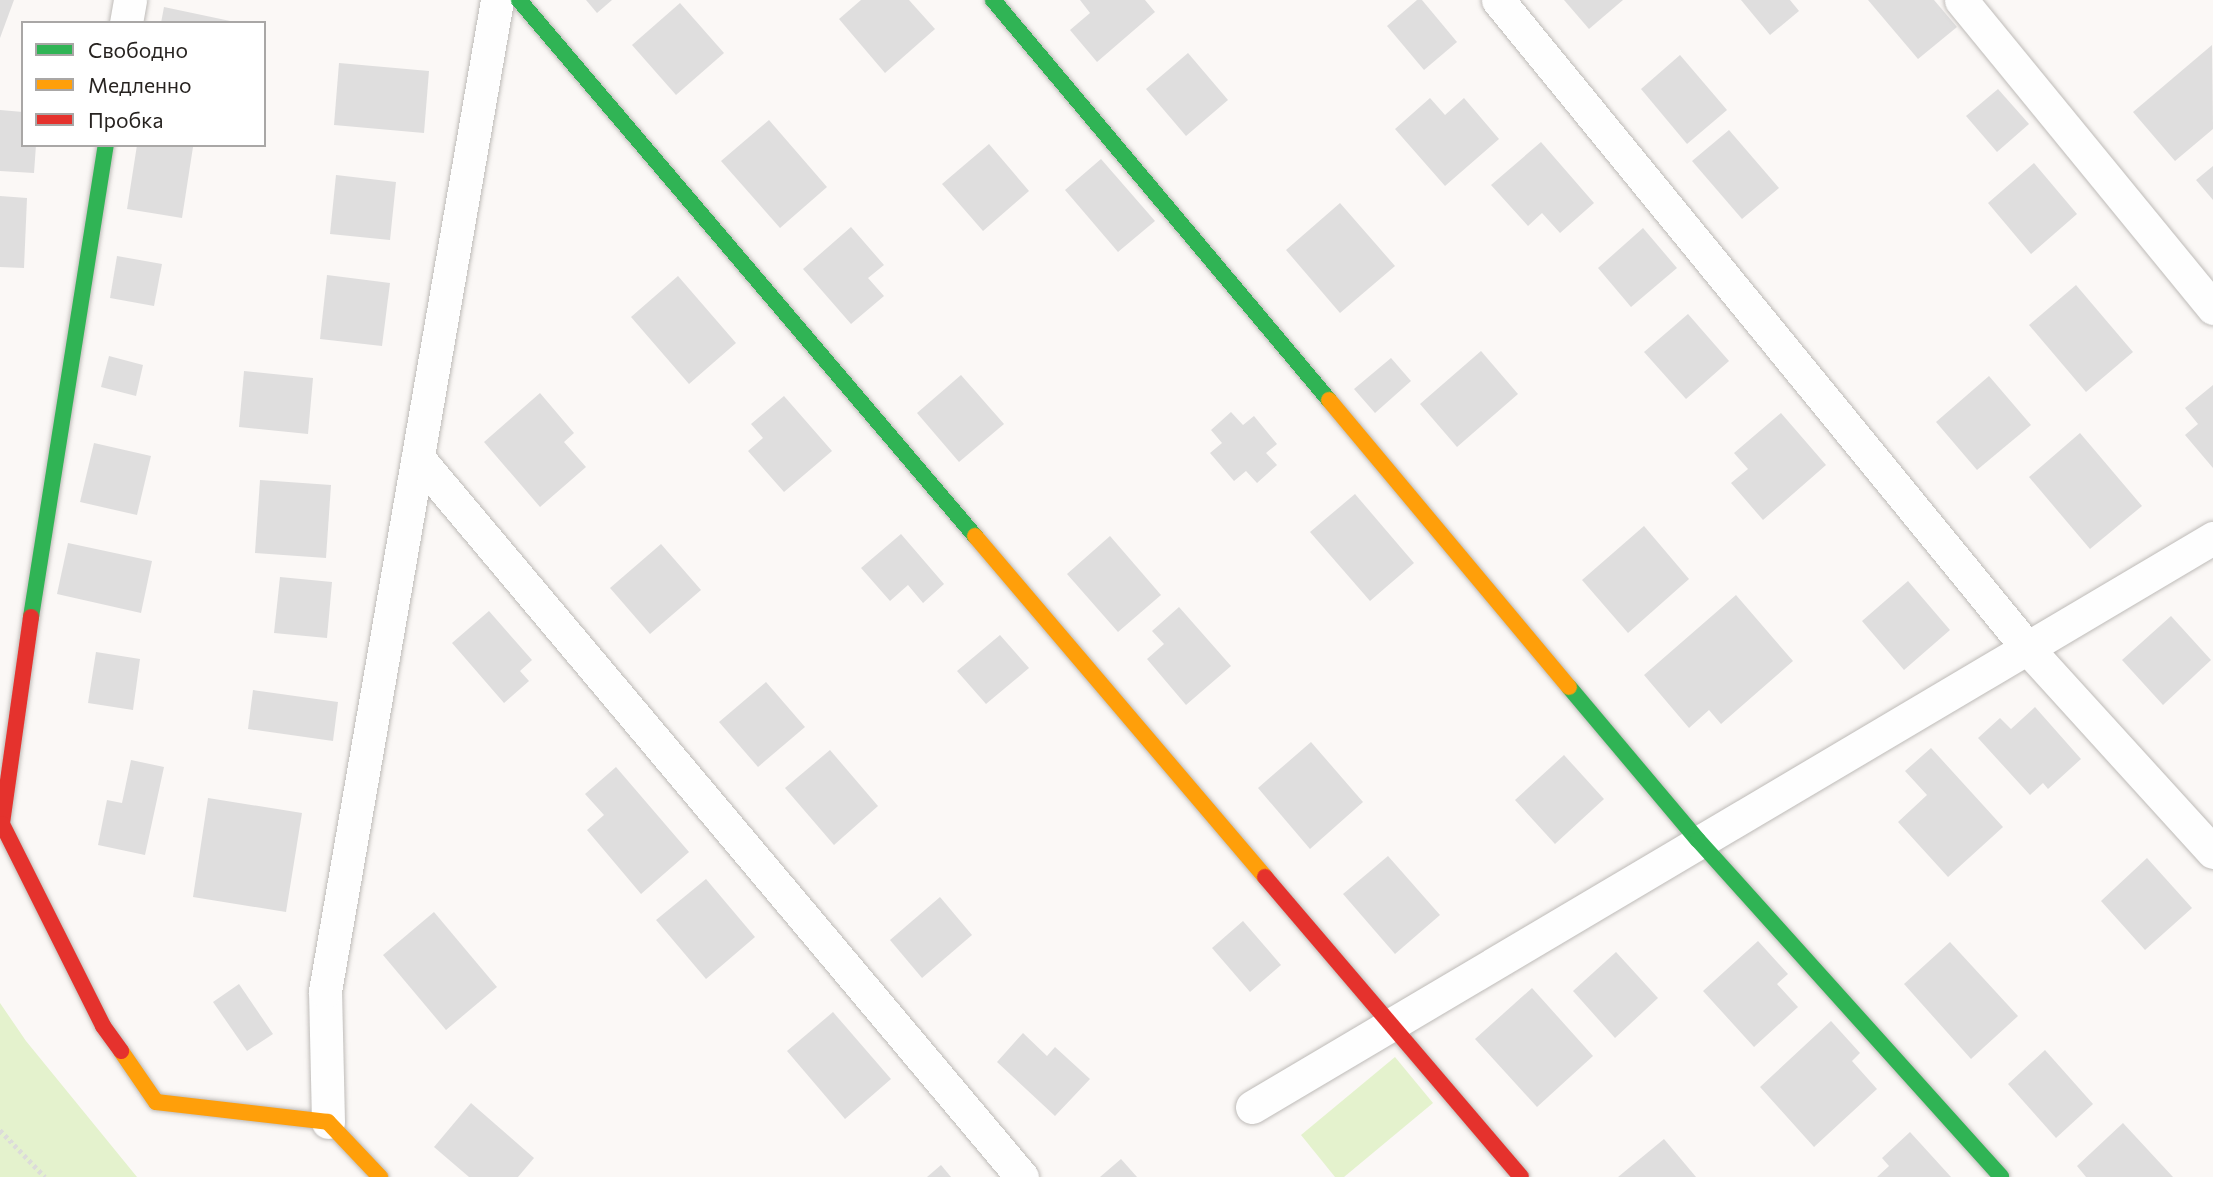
<!DOCTYPE html>
<meta charset="utf-8">
<style>
body{margin:0}
#map{position:relative;width:2213px;height:1177px;overflow:hidden;background:#fbf8f6;font-family:Commissioner,sans-serif}
div>[style]{position:absolute}
.green>*{inset:0;background:#e4f2cd}
.building>*{inset:0;background:#dfdede}
.path>*{height:4.5px;margin-top:-2.25px;transform-origin:0;background:repeating-linear-gradient(90deg,#dcdbda 0 3.5px,transparent 0 7px)}
.roads{filter:drop-shadow(0 0 2px #bebbb8) drop-shadow(0 0 2px #bebbb8)}
.street>*{height:33px;margin:-16.5px;padding:0 16.5px;transform-origin:16.5px;border-radius:16.5px;background:#fefefe}
.fast>*{height:16px;margin:-8px;padding:0 8px;transform-origin:8px;border-radius:8px;background:#30b455}
.slow>*{height:16px;margin:-8px;padding:0 8px;transform-origin:8px;border-radius:8px;background:#ff9f0a}
.jam>*{height:16px;margin:-8px;padding:0 8px;transform-origin:8px;border-radius:8px;background:#e5322d}
span{translate:-50% -50%;white-space:nowrap;text-align:center;line-height:1.15;-webkit-text-stroke:5px #fff;paint-order:stroke}
.legend{position:absolute;left:21px;top:21px;width:245px;height:126px;box-sizing:border-box;background:#fff;border:2px solid #a9a7a6;margin:0;padding:9px 12px;list-style:none;font-size:21px;color:#272320}
.legend li{display:flex;align-items:center;gap:14px;height:35px}
.legend b{width:35px;border:2px solid #a9a7a6}
</style>
<div id="map">
<div class="green">
<i style="clip-path:polygon(0 1003px,26px 1041px,137px 1177px,0 1177px)"></i>
<i style="clip-path:polygon(1395px 1057px,1433px 1103px,1344px 1177px,1335px 1177px,1301px 1135px)"></i>
</div>
<div class="building">
<i style="clip-path:polygon(0 0,14px 0,0 38px)"></i>
<i style="clip-path:polygon(586px 0,612px 0,597px 13px)"></i>
<i style="clip-path:polygon(861px 0,909px 0,935px 29px,885px 73px,839px 19px)"></i>
<i style="clip-path:polygon(1080px 0,1145px 0,1155px 12px,1097px 62px,1070px 30px,1090px 13px)"></i>
<i style="clip-path:polygon(1417px 0,1422px 0,1457px 42px,1424px 70px,1387px 26px)"></i>
<i style="clip-path:polygon(1564px 0,1623px 0,1589px 29px)"></i>
<i style="clip-path:polygon(1741px 0,1790px 0,1799px 11px,1770px 35px)"></i>
<i style="clip-path:polygon(1868px 0,1934px 0,1957px 27px,1918px 59px)"></i>
<i style="clip-path:polygon(680px 3px,724px 53px,676px 95px,632px 45px)"></i>
<i style="clip-path:polygon(164px 7px,235px 22px,235px 23px,161px 23px)"></i>
<i style="clip-path:polygon(2212px 45px,2213px 129px,2175px 161px,2133px 112px)"></i>
<i style="clip-path:polygon(1188px 53px,1228px 100px,1186px 136px,1146px 89px)"></i>
<i style="clip-path:polygon(1680px 55px,1727px 110px,1687px 144px,1641px 89px)"></i>
<i style="clip-path:polygon(339px 63px,429px 71px,424px 133px,334px 125px)"></i>
<i style="clip-path:polygon(1998px 89px,2029px 124px,1997px 152px,1966px 116px)"></i>
<i style="clip-path:polygon(1430px 98px,1445px 115px,1464px 98px,1499px 139px,1445px 186px,1395px 129px)"></i>
<i style="clip-path:polygon(0 110px,23px 112px,23px 145px,36px 145px,34px 173px,0 171px)"></i>
<i style="clip-path:polygon(769px 120px,827px 187px,780px 228px,721px 161px)"></i>
<i style="clip-path:polygon(1729px 130px,1779px 188px,1742px 219px,1692px 161px)"></i>
<i style="clip-path:polygon(1541px 142px,1594px 203px,1560px 233px,1542px 213px,1528px 226px,1491px 185px)"></i>
<i style="clip-path:polygon(989px 144px,1029px 191px,983px 231px,942px 184px)"></i>
<i style="clip-path:polygon(137px 145px,193px 147px,182px 218px,127px 209px)"></i>
<i style="clip-path:polygon(1101px 159px,1155px 221px,1118px 252px,1065px 190px)"></i>
<i style="clip-path:polygon(2034px 163px,2077px 214px,2031px 254px,1988px 203px)"></i>
<i style="clip-path:polygon(2213px 166px,2213px 200px,2196px 180px)"></i>
<i style="clip-path:polygon(336px 175px,396px 182px,390px 240px,330px 234px)"></i>
<i style="clip-path:polygon(0 196px,27px 198px,24px 268px,0 267px)"></i>
<i style="clip-path:polygon(1340px 203px,1395px 266px,1340px 313px,1286px 250px)"></i>
<i style="clip-path:polygon(851px 227px,884px 265px,868px 278px,884px 296px,851px 324px,803px 269px)"></i>
<i style="clip-path:polygon(1643px 228px,1677px 268px,1631px 307px,1598px 268px)"></i>
<i style="clip-path:polygon(117px 256px,162px 264px,154px 306px,110px 298px)"></i>
<i style="clip-path:polygon(327px 275px,390px 283px,382px 346px,320px 339px)"></i>
<i style="clip-path:polygon(678px 276px,736px 343px,689px 384px,631px 317px)"></i>
<i style="clip-path:polygon(2076px 285px,2133px 352px,2086px 392px,2029px 325px)"></i>
<i style="clip-path:polygon(1688px 314px,1729px 361px,1686px 399px,1644px 352px)"></i>
<i style="clip-path:polygon(1481px 351px,1518px 394px,1457px 447px,1420px 404px)"></i>
<i style="clip-path:polygon(109px 356px,143px 365px,136px 396px,101px 387px)"></i>
<i style="clip-path:polygon(1391px 358px,1411px 381px,1375px 413px,1354px 389px)"></i>
<i style="clip-path:polygon(244px 371px,313px 378px,308px 434px,239px 427px)"></i>
<i style="clip-path:polygon(961px 375px,1004px 424px,959px 462px,917px 413px)"></i>
<i style="clip-path:polygon(1989px 376px,2031px 425px,1977px 470px,1936px 422px)"></i>
<i style="clip-path:polygon(2213px 385px,2213px 468px,2185px 435px,2198px 424px,2185px 408px)"></i>
<i style="clip-path:polygon(540px 393px,574px 433px,564px 442px,586px 467px,540px 507px,484px 442px)"></i>
<i style="clip-path:polygon(784px 396px,832px 451px,784px 492px,748px 451px,763px 438px,751px 424px)"></i>
<i style="clip-path:polygon(1231px 412px,1243px 425px,1254px 416px,1277px 444px,1266px 453px,1277px 465px,1257px 483px,1246px 471px,1234px 481px,1210px 453px,1222px 443px,1211px 430px)"></i>
<i style="clip-path:polygon(1781px 413px,1826px 465px,1763px 520px,1731px 483px,1748px 469px,1734px 453px)"></i>
<i style="clip-path:polygon(2080px 433px,2142px 506px,2090px 549px,2029px 477px)"></i>
<i style="clip-path:polygon(94px 443px,151px 456px,137px 515px,80px 502px)"></i>
<i style="clip-path:polygon(260px 480px,331px 485px,326px 558px,255px 553px)"></i>
<i style="clip-path:polygon(1355px 494px,1414px 563px,1370px 601px,1310px 532px)"></i>
<i style="clip-path:polygon(1644px 526px,1689px 579px,1628px 633px,1582px 580px)"></i>
<i style="clip-path:polygon(901px 534px,944px 584px,923px 603px,908px 585px,890px 601px,861px 568px)"></i>
<i style="clip-path:polygon(1110px 536px,1161px 595px,1118px 632px,1067px 574px)"></i>
<i style="clip-path:polygon(68px 543px,152px 561px,141px 613px,57px 594px)"></i>
<i style="clip-path:polygon(661px 544px,701px 590px,650px 634px,610px 588px)"></i>
<i style="clip-path:polygon(280px 577px,332px 582px,327px 638px,274px 633px)"></i>
<i style="clip-path:polygon(1908px 581px,1950px 630px,1904px 670px,1862px 621px)"></i>
<i style="clip-path:polygon(1736px 595px,1793px 661px,1721px 724px,1709px 710px,1689px 728px,1644px 675px)"></i>
<i style="clip-path:polygon(1179px 607px,1231px 666px,1186px 705px,1147px 659px,1164px 644px,1152px 631px)"></i>
<i style="clip-path:polygon(489px 611px,532px 660px,520px 671px,529px 681px,504px 703px,452px 643px)"></i>
<i style="clip-path:polygon(2171px 616px,2211px 660px,2163px 705px,2122px 660px)"></i>
<i style="clip-path:polygon(1000px 635px,1029px 668px,986px 704px,957px 671px)"></i>
<i style="clip-path:polygon(96px 652px,140px 659px,133px 710px,88px 703px)"></i>
<i style="clip-path:polygon(766px 682px,805px 727px,758px 767px,719px 722px)"></i>
<i style="clip-path:polygon(253px 690px,338px 702px,333px 741px,248px 729px)"></i>
<i style="clip-path:polygon(2035px 707px,2081px 759px,2048px 789px,2043px 783px,2030px 795px,1978px 738px,2000px 718px,2011px 729px)"></i>
<i style="clip-path:polygon(1311px 742px,1363px 802px,1310px 849px,1258px 788px)"></i>
<i style="clip-path:polygon(1931px 748px,2003px 827px,1948px 877px,1898px 822px,1927px 795px,1905px 771px)"></i>
<i style="clip-path:polygon(830px 750px,878px 806px,834px 845px,785px 788px)"></i>
<i style="clip-path:polygon(1564px 755px,1604px 799px,1555px 844px,1515px 800px)"></i>
<i style="clip-path:polygon(131px 760px,164px 767px,145px 855px,98px 845px,107px 800px,122px 803px)"></i>
<i style="clip-path:polygon(616px 767px,689px 852px,641px 894px,587px 830px,604px 815px,585px 794px)"></i>
<i style="clip-path:polygon(208px 798px,302px 813px,286px 912px,193px 897px)"></i>
<i style="clip-path:polygon(1388px 856px,1440px 915px,1395px 954px,1343px 894px)"></i>
<i style="clip-path:polygon(2147px 858px,2192px 908px,2145px 950px,2101px 901px)"></i>
<i style="clip-path:polygon(706px 879px,755px 937px,706px 979px,656px 920px)"></i>
<i style="clip-path:polygon(940px 897px,972px 935px,922px 978px,890px 940px)"></i>
<i style="clip-path:polygon(434px 912px,497px 987px,446px 1030px,383px 955px)"></i>
<i style="clip-path:polygon(1243px 921px,1281px 965px,1250px 992px,1212px 948px)"></i>
<i style="clip-path:polygon(1758px 941px,1788px 974px,1777px 984px,1798px 1007px,1754px 1047px,1703px 991px)"></i>
<i style="clip-path:polygon(1950px 942px,2018px 1016px,1971px 1059px,1904px 984px)"></i>
<i style="clip-path:polygon(1616px 952px,1658px 998px,1615px 1038px,1573px 991px)"></i>
<i style="clip-path:polygon(239px 984px,273px 1034px,247px 1051px,213px 1002px)"></i>
<i style="clip-path:polygon(1532px 988px,1593px 1056px,1537px 1107px,1475px 1039px)"></i>
<i style="clip-path:polygon(833px 1012px,891px 1079px,845px 1119px,787px 1051px)"></i>
<i style="clip-path:polygon(1831px 1021px,1860px 1053px,1852px 1061px,1877px 1089px,1814px 1147px,1760px 1087px)"></i>
<i style="clip-path:polygon(1023px 1033px,1047px 1056px,1055px 1047px,1090px 1079px,1055px 1116px,997px 1062px)"></i>
<i style="clip-path:polygon(2045px 1050px,2093px 1104px,2056px 1138px,2008px 1084px)"></i>
<i style="clip-path:polygon(471px 1103px,534px 1158px,518px 1177px,469px 1177px,434px 1147px)"></i>
<i style="clip-path:polygon(2123px 1123px,2173px 1177px,2086px 1177px,2077px 1166px)"></i>
<i style="clip-path:polygon(1910px 1132px,1951px 1177px,1877px 1177px,1889px 1166px,1882px 1158px)"></i>
<i style="clip-path:polygon(1664px 1139px,1696px 1177px,1618px 1177px)"></i>
<i style="clip-path:polygon(1121px 1159px,1137px 1177px,1100px 1177px)"></i>
<i style="clip-path:polygon(941px 1165px,951px 1177px,927px 1177px)"></i>
</div>
<div class="path">
<i style="left:0;top:1130px;width:65px;rotate:46.2deg"></i>
</div>
<div class="roads">
<div class="street">
<i style="left:1498px;top:0;width:839px;rotate:50.75deg"></i>
<i style="left:2029px;top:650px;width:273px;rotate:47.7deg"></i>
<i style="left:1961px;top:0;width:398px;rotate:50.7deg"></i>
<i style="left:126px;top:23px;width:23px;rotate:-80deg"></i>
<i style="left:418px;top:458px;width:939px;rotate:49.97deg"></i>
<i style="left:1252px;top:1107px;width:1117px;rotate:-30.63deg"></i>
<i style="left:328px;top:1122px;width:131px;rotate:-91.3deg"></i>
<i style="left:325px;top:991px;width:1006px;rotate:-80.15deg"></i>
</div>
<div class="fast">
<i style="left:519px;top:0;width:704px;rotate:49.61deg"></i>
<i style="left:993px;top:0;width:522px;rotate:49.97deg"></i>
<i style="left:31px;top:617px;width:478px;rotate:-81deg"></i>
<i style="left:1569px;top:687px;width:200px;rotate:49.9deg"></i>
<i style="left:1698px;top:840px;width:453px;rotate:48deg"></i>
</div>
<div class="slow">
<i style="left:1329px;top:400px;width:374px;rotate:50.1deg"></i>
<i style="left:975px;top:536px;width:448px;rotate:49.6deg"></i>
<i style="left:121px;top:1051px;width:62px;rotate:55.5deg"></i>
<i style="left:156px;top:1102px;width:173px;rotate:6.6deg"></i>
<i style="left:328px;top:1122px;width:76px;rotate:46.6deg"></i>
</div>
<div class="jam">
<i style="left:31px;top:617px;width:209px;rotate:98deg"></i>
<i style="left:2px;top:824px;width:226px;rotate:63.4deg"></i>
<i style="left:103px;top:1026px;width:31px;rotate:54deg"></i>
<i style="left:1265px;top:877px;width:394px;rotate:49.5deg"></i>
</div>
</div>
<ul class="legend">
<li><b style="height:9px;background:#30b455"></b>Свободно</li>
<li><b style="height:9px;background:#ff9f0a"></b>Медленно</li>
<li><b style="height:9px;background:#e5322d"></b>Пробка</li>
</ul>
</div>
